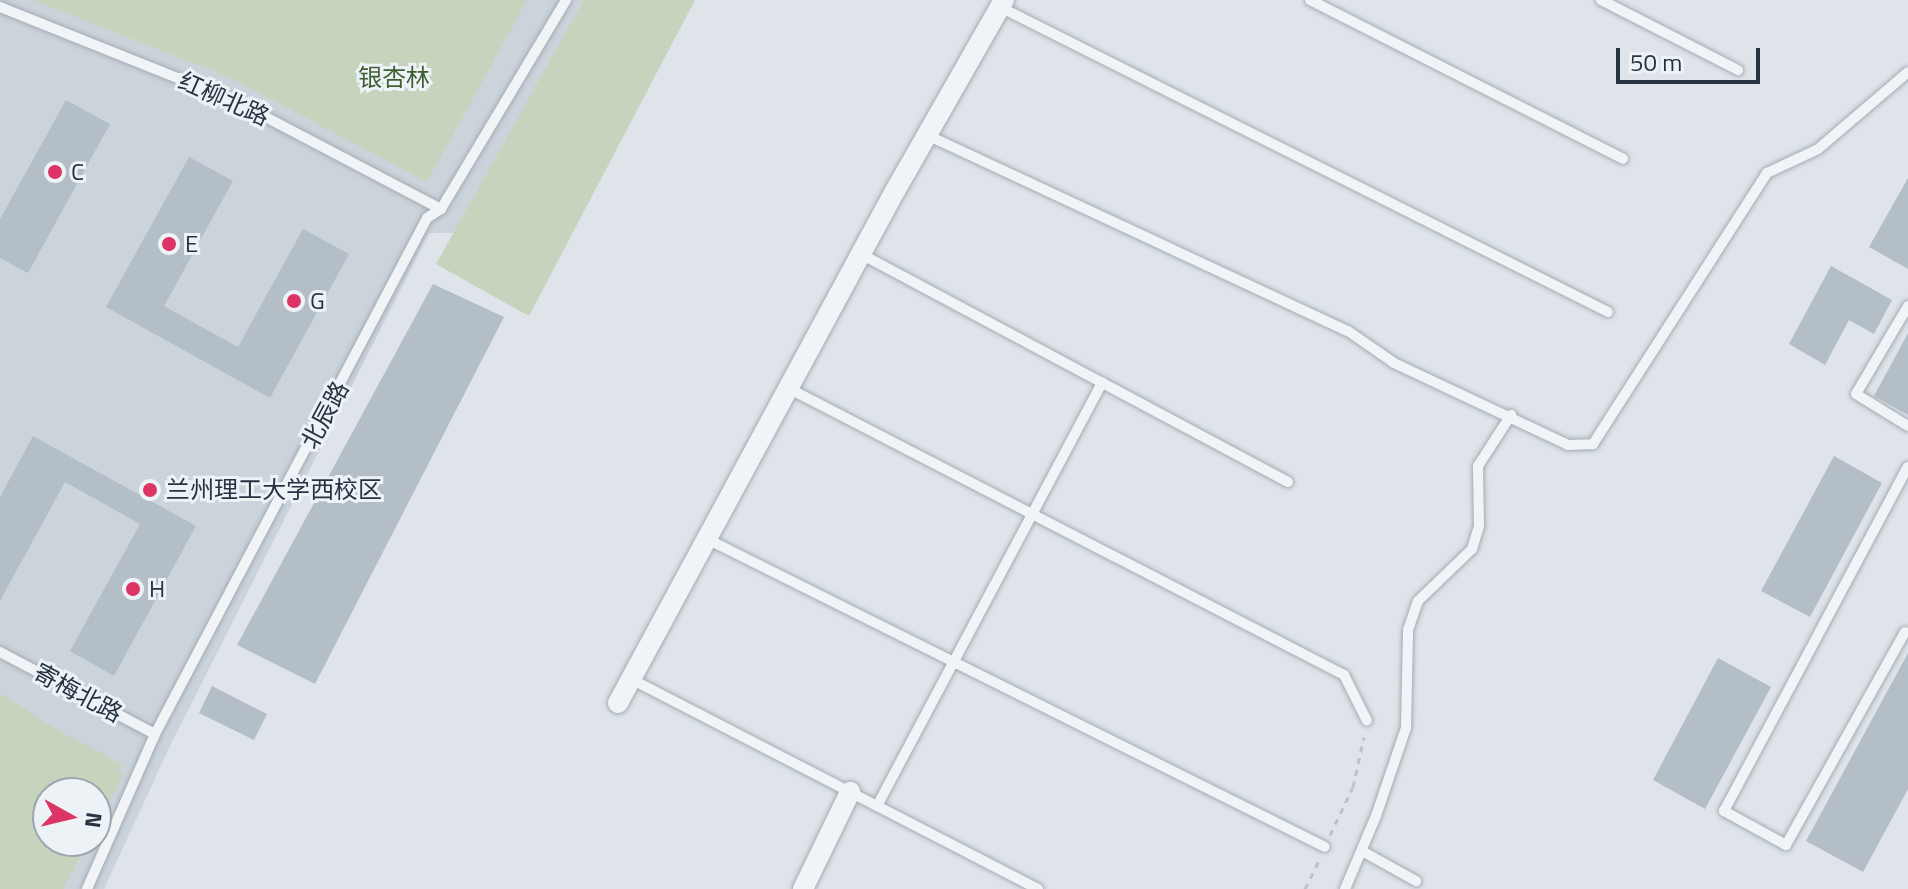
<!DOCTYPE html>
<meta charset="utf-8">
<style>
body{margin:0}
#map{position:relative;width:1908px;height:889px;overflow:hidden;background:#dee4e9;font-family:"Titillium Web","Noto Sans SC",sans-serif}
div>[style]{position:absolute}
.built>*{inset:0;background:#cbd3db}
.green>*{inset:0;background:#c6d4be}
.building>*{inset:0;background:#b4bec7}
.path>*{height:3px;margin-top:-1.5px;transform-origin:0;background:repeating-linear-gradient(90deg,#bcc2c8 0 6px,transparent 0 12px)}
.roads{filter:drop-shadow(0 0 2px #a3abb4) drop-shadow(0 0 2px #a3abb4)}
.service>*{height:10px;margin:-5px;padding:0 5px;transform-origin:5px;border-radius:5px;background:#f1f4f7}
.minor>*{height:20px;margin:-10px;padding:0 10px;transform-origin:10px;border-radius:10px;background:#f1f4f7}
.dots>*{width:22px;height:22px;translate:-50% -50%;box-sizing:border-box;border:4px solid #edf2f6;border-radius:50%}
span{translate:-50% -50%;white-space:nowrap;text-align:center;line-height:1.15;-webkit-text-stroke:6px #edf2f6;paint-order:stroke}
.park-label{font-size:24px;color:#405f31}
.street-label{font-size:24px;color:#253342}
.poi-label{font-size:24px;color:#253342}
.left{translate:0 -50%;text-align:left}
.north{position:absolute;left:32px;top:777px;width:80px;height:80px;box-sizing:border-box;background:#edf2f6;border:2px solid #9da6ae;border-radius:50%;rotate:98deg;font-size:22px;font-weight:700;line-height:32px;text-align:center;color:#253342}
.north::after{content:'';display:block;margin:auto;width:28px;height:36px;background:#dc3464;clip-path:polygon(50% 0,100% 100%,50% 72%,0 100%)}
.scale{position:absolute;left:1616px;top:48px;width:144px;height:36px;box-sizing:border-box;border:4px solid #253342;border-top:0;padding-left:10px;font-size:24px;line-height:28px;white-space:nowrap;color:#253342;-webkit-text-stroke:6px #edf2f6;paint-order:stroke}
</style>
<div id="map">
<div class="built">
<i style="clip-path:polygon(evenodd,0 0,595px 0,460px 233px,429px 233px,170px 746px,104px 889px,0 889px,0 0,48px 793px,96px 793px,96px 841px,48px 841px,48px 793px)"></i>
</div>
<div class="green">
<i style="clip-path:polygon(33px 0,527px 0,427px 182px,233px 79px)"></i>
<i style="clip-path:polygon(584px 0,695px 0,529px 316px,436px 264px)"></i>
<i style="clip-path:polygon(0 693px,54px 728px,122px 764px,119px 770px,124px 774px,96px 827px,96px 793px,48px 793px,48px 841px,88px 841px,63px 889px,0 889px)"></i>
</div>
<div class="building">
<i style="clip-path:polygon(66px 100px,110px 124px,28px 273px,0 258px,0 219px)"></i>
<i style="clip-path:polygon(189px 157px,233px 181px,164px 306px,238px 347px,303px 229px,349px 254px,270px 398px,106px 307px)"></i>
<i style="clip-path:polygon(1908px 178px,1908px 269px,1869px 247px)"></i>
<i style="clip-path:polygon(1831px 266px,1892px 300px,1874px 334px,1849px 320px,1825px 365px,1789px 344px)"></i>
<i style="clip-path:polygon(433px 284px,504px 317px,315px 684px,237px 645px)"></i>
<i style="clip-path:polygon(1908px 333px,1908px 415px,1874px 396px)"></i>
<i style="clip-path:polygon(33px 436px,196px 526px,114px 676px,70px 651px,140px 524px,65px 482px,0 601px,0 497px)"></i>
<i style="clip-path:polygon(1834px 456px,1882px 483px,1810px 617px,1761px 591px)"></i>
<i style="clip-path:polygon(1908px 653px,1908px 789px,1863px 872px,1806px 841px)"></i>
<i style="clip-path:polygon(1718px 658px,1771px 687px,1705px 809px,1653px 780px)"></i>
<i style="clip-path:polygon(212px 686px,267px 714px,254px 740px,199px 713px)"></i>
</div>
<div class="path">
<i style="left:1330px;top:835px;width:53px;rotate:-64.4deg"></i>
<i style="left:1353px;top:787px;width:51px;rotate:-77.6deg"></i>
<i style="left:1305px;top:889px;width:32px;rotate:-64deg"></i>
</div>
<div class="roads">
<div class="service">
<i style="left:1310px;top:0;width:351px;rotate:26.9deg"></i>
<i style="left:1601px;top:0;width:154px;rotate:27.1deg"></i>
<i style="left:0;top:7px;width:255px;rotate:21.8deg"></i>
<i style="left:237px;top:102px;width:230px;rotate:27.7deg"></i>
<i style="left:1000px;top:7px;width:680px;rotate:26.64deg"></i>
<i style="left:927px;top:135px;width:464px;rotate:25deg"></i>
<i style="left:1348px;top:331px;width:56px;rotate:34.8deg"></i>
<i style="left:1394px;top:363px;width:192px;rotate:25.2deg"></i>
<i style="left:1568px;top:445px;width:25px;rotate:-2deg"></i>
<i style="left:1593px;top:444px;width:322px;rotate:-57.3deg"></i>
<i style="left:1767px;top:173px;width:56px;rotate:-25.2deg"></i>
<i style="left:1818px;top:149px;width:118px;rotate:-40.5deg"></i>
<i style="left:861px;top:254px;width:484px;rotate:28.1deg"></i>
<i style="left:1908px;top:306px;width:102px;rotate:120.6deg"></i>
<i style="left:1856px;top:394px;width:61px;rotate:31.6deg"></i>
<i style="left:788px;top:388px;width:626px;rotate:27.3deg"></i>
<i style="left:1344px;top:675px;width:51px;rotate:63.4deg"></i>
<i style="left:707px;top:539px;width:690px;rotate:26.49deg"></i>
<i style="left:1905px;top:632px;width:244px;rotate:119.2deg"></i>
<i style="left:1786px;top:845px;width:71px;rotate:-151.3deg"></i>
<i style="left:1724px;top:811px;width:390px;rotate:-61.9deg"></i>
<i style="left:0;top:652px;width:175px;rotate:27.9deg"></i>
<i style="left:631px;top:679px;width:458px;rotate:27.3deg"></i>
<i style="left:877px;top:806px;width:480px;rotate:-62deg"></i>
<i style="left:1362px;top:851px;width:62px;rotate:29.1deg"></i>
<i style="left:87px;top:889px;width:169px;rotate:-66.3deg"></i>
<i style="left:155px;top:734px;width:583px;rotate:-62.2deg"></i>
<i style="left:427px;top:218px;width:17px;rotate:-33deg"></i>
<i style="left:441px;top:209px;width:244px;rotate:-59.1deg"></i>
<i style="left:1345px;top:889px;width:79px;rotate:-67deg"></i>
<i style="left:1376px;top:816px;width:93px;rotate:-71.2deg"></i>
<i style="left:1406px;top:728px;width:98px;rotate:-88.8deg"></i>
<i style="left:1408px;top:630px;width:31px;rotate:-71deg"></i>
<i style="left:1418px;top:601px;width:75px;rotate:-43.9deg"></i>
<i style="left:1472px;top:549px;width:24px;rotate:-73deg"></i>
<i style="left:1479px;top:526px;width:60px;rotate:-91deg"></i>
<i style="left:1478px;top:466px;width:61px;rotate:-57.1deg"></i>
</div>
<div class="minor">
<i style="left:618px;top:703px;width:582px;rotate:-61.59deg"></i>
<i style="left:895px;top:191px;width:220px;rotate:-60.3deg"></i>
<i style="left:803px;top:889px;width:108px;rotate:-64.1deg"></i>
</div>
</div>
<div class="dots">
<i style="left:55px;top:172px;background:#dc3464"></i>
<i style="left:169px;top:244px;background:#dc3464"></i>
<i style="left:294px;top:301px;background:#dc3464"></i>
<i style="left:150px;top:490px;background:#dc3464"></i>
<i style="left:133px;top:589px;background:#dc3464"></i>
</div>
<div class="park-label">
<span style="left:394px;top:78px">银杏林</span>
</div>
<div class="street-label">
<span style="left:224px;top:99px;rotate:24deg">红柳北路</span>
<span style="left:325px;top:415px;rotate:-62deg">北辰路</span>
<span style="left:78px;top:693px;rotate:28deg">寄梅北路</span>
</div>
<div class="poi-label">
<span class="left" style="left:71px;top:172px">C</span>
<span class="left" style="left:185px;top:244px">E</span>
<span class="left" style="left:310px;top:301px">G</span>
<span class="left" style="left:166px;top:490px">兰州理工大学西校区</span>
<span class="left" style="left:149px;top:589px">H</span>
</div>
<div class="north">N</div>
<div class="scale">50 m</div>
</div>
